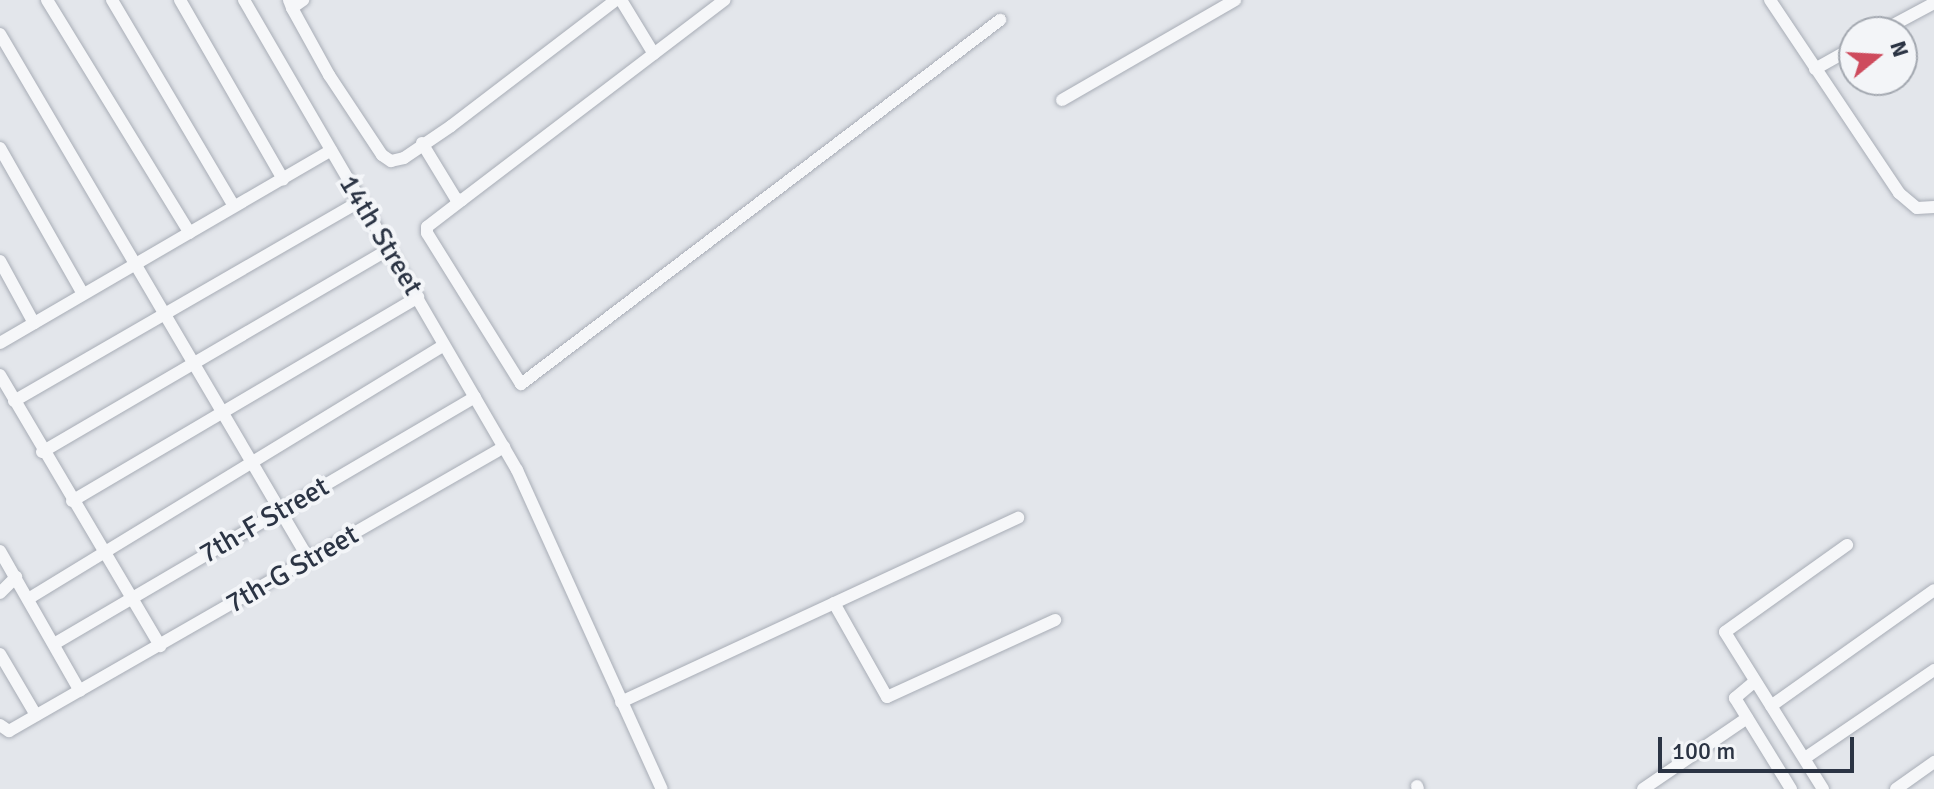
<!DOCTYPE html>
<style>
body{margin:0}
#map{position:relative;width:1934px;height:789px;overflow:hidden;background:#e3e6eb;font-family:Signika,sans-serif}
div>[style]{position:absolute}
.roads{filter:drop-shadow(0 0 2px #a8adb6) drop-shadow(0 0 2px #a8adb6)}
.street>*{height:12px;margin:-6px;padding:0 6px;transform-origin:6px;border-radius:6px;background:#f6f7f9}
span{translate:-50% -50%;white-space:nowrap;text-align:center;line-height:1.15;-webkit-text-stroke:8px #f3f5f8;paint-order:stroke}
.street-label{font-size:28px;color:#2b3444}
.north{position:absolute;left:1838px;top:16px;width:80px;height:80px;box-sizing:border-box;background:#f3f5f8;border:2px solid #a3a8b0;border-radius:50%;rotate:72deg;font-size:22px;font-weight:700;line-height:32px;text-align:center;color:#2b3444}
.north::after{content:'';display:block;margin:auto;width:28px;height:36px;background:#ce4b5d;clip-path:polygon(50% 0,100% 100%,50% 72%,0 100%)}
.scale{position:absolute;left:1658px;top:737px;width:196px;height:36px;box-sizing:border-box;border:4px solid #2b3444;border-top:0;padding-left:10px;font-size:24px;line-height:28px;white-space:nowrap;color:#2b3444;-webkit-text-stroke:6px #f3f5f8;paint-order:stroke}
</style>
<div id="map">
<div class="roads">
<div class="street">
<i style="left:47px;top:0;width:273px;rotate:58.5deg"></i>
<i style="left:112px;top:0;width:239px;rotate:59.4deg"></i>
<i style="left:180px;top:0;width:207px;rotate:60.1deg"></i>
<i style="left:244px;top:0;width:544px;rotate:59.85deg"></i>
<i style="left:517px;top:470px;width:350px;rotate:65.6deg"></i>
<i style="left:289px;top:0;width:9px;rotate:69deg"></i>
<i style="left:292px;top:8px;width:14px;rotate:-36deg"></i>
<i style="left:621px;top:0;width:63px;rotate:58.6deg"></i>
<i style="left:1770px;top:0;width:232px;rotate:56.2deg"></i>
<i style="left:1899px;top:193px;width:23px;rotate:40deg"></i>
<i style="left:1917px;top:208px;width:17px;rotate:-3deg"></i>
<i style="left:292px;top:8px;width:77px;rotate:61.1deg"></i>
<i style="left:329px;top:75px;width:96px;rotate:56.5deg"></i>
<i style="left:382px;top:155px;width:11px;rotate:34deg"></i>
<i style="left:391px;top:161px;width:13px;rotate:-13deg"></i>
<i style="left:404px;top:158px;width:57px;rotate:-34.2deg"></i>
<i style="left:451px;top:126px;width:208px;rotate:-37.4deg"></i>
<i style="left:1880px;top:32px;width:61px;rotate:-28.2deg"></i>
<i style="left:0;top:34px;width:608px;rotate:59.55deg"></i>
<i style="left:1815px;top:69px;width:45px;rotate:-29.4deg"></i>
<i style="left:1062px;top:100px;width:200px;rotate:-30deg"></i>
<i style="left:422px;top:143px;width:66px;rotate:58.7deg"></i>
<i style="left:456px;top:199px;width:6px;rotate:9deg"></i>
<i style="left:462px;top:200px;width:330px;rotate:-37.3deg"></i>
<i style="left:0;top:148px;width:168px;rotate:60.4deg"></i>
<i style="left:462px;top:200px;width:44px;rotate:142.4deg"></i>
<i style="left:427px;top:227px;width:6px;rotate:90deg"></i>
<i style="left:427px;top:233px;width:178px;rotate:58.1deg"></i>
<i style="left:521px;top:384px;width:602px;rotate:-37.23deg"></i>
<i style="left:0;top:261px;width:71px;rotate:61.3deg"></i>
<i style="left:0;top:343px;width:383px;rotate:-30.2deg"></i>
<i style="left:0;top:375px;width:315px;rotate:59.4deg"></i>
<i style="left:14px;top:401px;width:400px;rotate:-30deg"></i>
<i style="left:42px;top:452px;width:401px;rotate:-30.3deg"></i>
<i style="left:72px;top:501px;width:402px;rotate:-30.5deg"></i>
<i style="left:0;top:551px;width:161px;rotate:60.3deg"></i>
<i style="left:0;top:593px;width:23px;rotate:-45deg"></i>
<i style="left:28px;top:599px;width:487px;rotate:-31.4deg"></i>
<i style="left:834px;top:603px;width:108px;rotate:60.6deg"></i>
<i style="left:887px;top:697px;width:185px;rotate:-24.6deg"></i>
<i style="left:54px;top:644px;width:488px;rotate:-30.4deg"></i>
<i style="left:0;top:654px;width:71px;rotate:59.5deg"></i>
<i style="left:1754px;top:682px;width:25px;rotate:140deg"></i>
<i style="left:1735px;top:698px;width:107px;rotate:58.4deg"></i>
<i style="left:621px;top:702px;width:438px;rotate:-24.9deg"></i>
<i style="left:1771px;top:706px;width:200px;rotate:-35.4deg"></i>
<i style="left:0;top:725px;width:11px;rotate:34deg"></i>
<i style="left:9px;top:731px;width:571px;rotate:-29.84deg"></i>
<i style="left:1805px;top:758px;width:156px;rotate:-34.3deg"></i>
<i style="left:1417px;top:786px;width:3px;rotate:72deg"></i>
<i style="left:1643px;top:789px;width:126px;rotate:-34.3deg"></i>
<i style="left:1823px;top:789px;width:185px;rotate:-122deg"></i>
<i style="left:1725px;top:632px;width:150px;rotate:-35.5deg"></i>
<i style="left:1896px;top:789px;width:47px;rotate:-35.4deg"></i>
</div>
</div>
<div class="street-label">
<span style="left:381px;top:235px;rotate:59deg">14th Street</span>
<span style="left:264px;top:520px;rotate:-30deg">7th-F Street</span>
<span style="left:292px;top:569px;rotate:-30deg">7th-G Street</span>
</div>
<div class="north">N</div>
<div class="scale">100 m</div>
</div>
